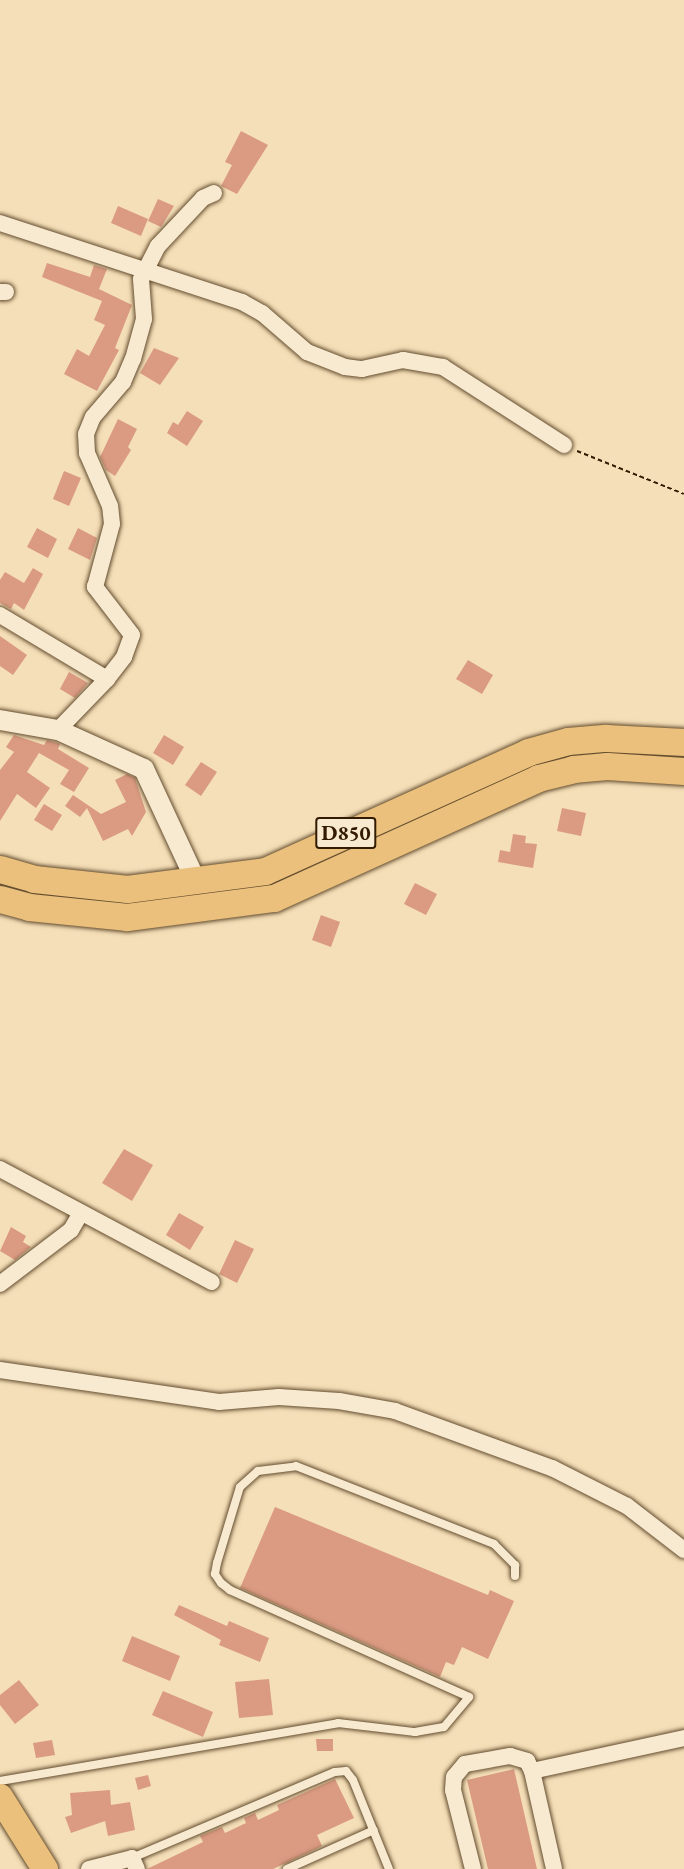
<!DOCTYPE html>
<style>
body{margin:0}
#map{position:relative;width:684px;height:1869px;overflow:hidden;background:#f5dfb8;font-family:"EB Garamond",serif}
div>[style]{position:absolute}
.building>*{inset:0;background:#da9b82}
.path>*{height:2px;margin-top:-1px;transform-origin:0;background:repeating-linear-gradient(90deg,#321b00 0 4.5px,transparent 0 7.5px)}
.roads{filter:drop-shadow(0 0 2px #634c2e) drop-shadow(0 0 2px #634c2e)}
.service>*{height:8px;margin:-4px;padding:0 4px;transform-origin:4px;border-radius:4px;background:#f8ead1}
.minor>*{height:16px;margin:-8px;padding:0 8px;transform-origin:8px;border-radius:8px;background:#f8ead1}
.tertiary>*{height:20px;margin:-10px;padding:0 10px;transform-origin:10px;border-radius:10px;background:#f8ead1}
.primary>*{height:26px;margin:-13px;padding:0 13px;transform-origin:13px;border-radius:13px;background:#eac07c}
.trunk>*{height:27px;margin:-13.5px;padding:0 13.5px;transform-origin:13.5px;border-radius:13.5px;background:#eac07c}
span{translate:-50% -50%;white-space:nowrap;text-align:center;line-height:1.15;-webkit-text-stroke:4.5px #f8ead1;paint-order:stroke}
.shield-label span{padding:2px 4px;background:#f8ead1;border:2px solid;border-radius:4px;-webkit-text-stroke-width:0}
.shield-label{font-size:21px;color:#321b00;font-weight:700}
</style>
<div id="map">
<div class="building">
<i style="clip-path:polygon(241px 131px,268px 145px,237px 194px,221px 186px,232px 165px,225px 162px)"></i>
<i style="clip-path:polygon(158px 199px,174px 206px,161px 227px,148px 221px)"></i>
<i style="clip-path:polygon(118px 206px,148px 219px,141px 236px,111px 223px)"></i>
<i style="clip-path:polygon(47px 263px,90px 277px,94px 265px,107px 269px,99px 289px,132px 305px,115px 348px,119px 350px,97px 391px,64px 374px,77px 349px,89px 356px,105px 325px,94px 320px,102px 301px,42px 277px)"></i>
<i style="clip-path:polygon(154px 348px,179px 358px,160px 385px,140px 373px)"></i>
<i style="clip-path:polygon(187px 411px,203px 421px,187px 446px,167px 433px,173px 422px,178px 425px)"></i>
<i style="clip-path:polygon(118px 419px,137px 429px,128px 447px,131px 450px,115px 476px,106px 470px,100px 457px)"></i>
<i style="clip-path:polygon(64px 471px,81px 478px,69px 506px,53px 499px)"></i>
<i style="clip-path:polygon(37px 528px,57px 539px,48px 558px,27px 547px)"></i>
<i style="clip-path:polygon(78px 528px,97px 538px,90px 560px,68px 549px)"></i>
<i style="clip-path:polygon(33px 568px,43px 574px,24px 610px,14px 603px,11px 609px,0 603px,0 580px,5px 572px,24px 583px)"></i>
<i style="clip-path:polygon(0 636px,27px 655px,13px 675px,0 666px)"></i>
<i style="clip-path:polygon(468px 660px,493px 675px,482px 694px,456px 679px)"></i>
<i style="clip-path:polygon(69px 672px,88px 683px,75px 698px,60px 689px)"></i>
<i style="clip-path:polygon(14px 735px,44px 745px,47px 740px,54px 742px,60px 744px,58px 749px,89px 768px,74px 792px,60px 784px,69px 770px,39px 753px,44px 745px,27px 772px,50px 788px,36px 808px,17px 794px,0 821px,0 770px,14px 752px,6px 747px)"></i>
<i style="clip-path:polygon(164px 735px,184px 747px,173px 765px,153px 753px)"></i>
<i style="clip-path:polygon(201px 762px,217px 772px,201px 796px,185px 785px)"></i>
<i style="clip-path:polygon(127px 774px,135px 778px,146px 812px,132px 836px,128px 829px,103px 841px,87px 808px,80px 817px,65px 806px,73px 795px,101px 814px,126px 802px,115px 780px)"></i>
<i style="clip-path:polygon(44px 804px,62px 815px,52px 831px,34px 820px)"></i>
<i style="clip-path:polygon(562px 808px,586px 813px,581px 836px,557px 831px)"></i>
<i style="clip-path:polygon(513px 834px,526px 836px,525px 843px,537px 844px,533px 868px,498px 862px,500px 850px,510px 852px)"></i>
<i style="clip-path:polygon(415px 883px,437px 894px,426px 915px,404px 904px)"></i>
<i style="clip-path:polygon(321px 915px,340px 922px,331px 947px,312px 940px)"></i>
<i style="clip-path:polygon(124px 1149px,153px 1165px,132px 1201px,102px 1183px)"></i>
<i style="clip-path:polygon(179px 1213px,204px 1227px,190px 1250px,166px 1235px)"></i>
<i style="clip-path:polygon(11px 1227px,26px 1236px,23px 1242px,31px 1247px,15px 1260px,0 1251px)"></i>
<i style="clip-path:polygon(235px 1240px,254px 1249px,237px 1283px,219px 1274px)"></i>
<i style="clip-path:polygon(275px 1507px,488px 1595px,490px 1590px,514px 1601px,488px 1659px,462px 1647px,454px 1665px,446px 1662px,440px 1677px,240px 1588px)"></i>
<i style="clip-path:polygon(179px 1605px,227px 1626px,229px 1621px,269px 1638px,260px 1662px,219px 1645px,221px 1640px,174px 1615px)"></i>
<i style="clip-path:polygon(132px 1636px,180px 1656px,170px 1681px,122px 1661px)"></i>
<i style="clip-path:polygon(269px 1679px,273px 1715px,239px 1718px,235px 1682px)"></i>
<i style="clip-path:polygon(19px 1680px,39px 1705px,15px 1724px,0 1705px,0 1695px)"></i>
<i style="clip-path:polygon(163px 1691px,213px 1712px,203px 1737px,152px 1715px)"></i>
<i style="clip-path:polygon(316px 1739px,333px 1739px,333px 1751px,317px 1751px)"></i>
<i style="clip-path:polygon(52px 1740px,55px 1755px,36px 1758px,33px 1743px)"></i>
<i style="clip-path:polygon(514px 1769px,537px 1869px,488px 1869px,467px 1780px)"></i>
<i style="clip-path:polygon(148px 1775px,151px 1786px,138px 1790px,135px 1778px)"></i>
<i style="clip-path:polygon(335px 1779px,354px 1818px,317px 1835px,322px 1846px,314px 1850px,273px 1869px,147px 1869px,203px 1842px,200px 1836px,222px 1827px,225px 1833px,246px 1823px,244px 1818px,255px 1813px,258px 1820px,279px 1810px,277px 1805px)"></i>
<i style="clip-path:polygon(110px 1790px,111px 1805px,130px 1802px,135px 1830px,108px 1836px,105px 1821px,71px 1833px,65px 1817px,72px 1815px,70px 1793px)"></i>
</div>
<div class="path">
<i style="left:577px;top:451px;width:115px;rotate:21.9deg"></i>
</div>
<div class="roads">
<div class="service">
<i style="left:0;top:1781px;width:343px;rotate:-9.7deg"></i>
<i style="left:338px;top:1723px;width:78px;rotate:6.7deg"></i>
<i style="left:415px;top:1732px;width:29px;rotate:-10deg"></i>
<i style="left:444px;top:1727px;width:39px;rotate:-50deg"></i>
<i style="left:469px;top:1697px;width:262px;rotate:-155.9deg"></i>
<i style="left:230px;top:1590px;width:11px;rotate:-142deg"></i>
<i style="left:221px;top:1583px;width:11px;rotate:-124deg"></i>
<i style="left:215px;top:1574px;width:11px;rotate:-80deg"></i>
<i style="left:217px;top:1563px;width:79px;rotate:-73.2deg"></i>
<i style="left:240px;top:1487px;width:24px;rotate:-42deg"></i>
<i style="left:258px;top:1471px;width:38px;rotate:-7deg"></i>
<i style="left:296px;top:1466px;width:213px;rotate:21.5deg"></i>
<i style="left:494px;top:1544px;width:30px;rotate:45deg"></i>
<i style="left:515px;top:1565px;width:11px;rotate:90deg"></i>
<i style="left:132px;top:1858px;width:220px;rotate:-23deg"></i>
<i style="left:335px;top:1772px;width:11px;rotate:-5deg"></i>
<i style="left:346px;top:1771px;width:11px;rotate:52deg"></i>
<i style="left:353px;top:1780px;width:96px;rotate:68deg"></i>
<i style="left:287px;top:1869px;width:95px;rotate:-24.1deg"></i>
</div>
<div class="minor">
<i style="left:0;top:223px;width:255px;rotate:18.1deg"></i>
<i style="left:242px;top:302px;width:23px;rotate:29deg"></i>
<i style="left:262px;top:313px;width:60px;rotate:40.9deg"></i>
<i style="left:307px;top:352px;width:41px;rotate:21.5deg"></i>
<i style="left:345px;top:367px;width:17px;rotate:7deg"></i>
<i style="left:362px;top:369px;width:42px;rotate:-12.4deg"></i>
<i style="left:403px;top:360px;width:41px;rotate:9.9deg"></i>
<i style="left:443px;top:367px;width:144px;rotate:32.8deg"></i>
<i style="left:0;top:292px;width:6px"></i>
<i style="left:0;top:615px;width:125px;rotate:30.9deg"></i>
<i style="left:58px;top:730px;width:71px;rotate:-46.1deg"></i>
<i style="left:107px;top:679px;width:28px;rotate:-52deg"></i>
<i style="left:124px;top:657px;width:23px;rotate:-70deg"></i>
<i style="left:132px;top:635px;width:61px;rotate:-127.6deg"></i>
<i style="left:95px;top:587px;width:65px;rotate:-74.9deg"></i>
<i style="left:112px;top:524px;width:18px;rotate:-96deg"></i>
<i style="left:110px;top:506px;width:58px;rotate:-113.5deg"></i>
<i style="left:87px;top:453px;width:19px;rotate:-93deg"></i>
<i style="left:86px;top:434px;width:18px;rotate:-68deg"></i>
<i style="left:93px;top:417px;width:46px;rotate:-49.4deg"></i>
<i style="left:123px;top:382px;width:25px;rotate:-67deg"></i>
<i style="left:133px;top:359px;width:41px;rotate:-74.6deg"></i>
<i style="left:144px;top:319px;width:40px;rotate:-94.3deg"></i>
<i style="left:141px;top:279px;width:37px;rotate:-63deg"></i>
<i style="left:158px;top:246px;width:66px;rotate:-46.8deg"></i>
<i style="left:203px;top:198px;width:12px;rotate:-24deg"></i>
<i style="left:0;top:1169px;width:240px;rotate:28.1deg"></i>
<i style="left:0;top:1284px;width:89px;rotate:-37.3deg"></i>
<i style="left:71px;top:1230px;width:20px;rotate:-60deg"></i>
<i style="left:0;top:1370px;width:221px;rotate:8.3deg"></i>
<i style="left:219px;top:1402px;width:60px;rotate:-4.8deg"></i>
<i style="left:279px;top:1397px;width:60px;rotate:3.8deg"></i>
<i style="left:339px;top:1401px;width:57px;rotate:10.1deg"></i>
<i style="left:395px;top:1411px;width:167px;rotate:20deg"></i>
<i style="left:552px;top:1468px;width:84px;rotate:26.9deg"></i>
<i style="left:627px;top:1506px;width:72px;rotate:37.7deg"></i>
<i style="left:532px;top:1771px;width:156px;rotate:-12.2deg"></i>
<i style="left:89px;top:1869px;width:44px;rotate:-14.3deg"></i>
<i style="left:132px;top:1858px;width:12px;rotate:66deg"></i>
<i style="left:473px;top:1869px;width:81px;rotate:-104.2deg"></i>
<i style="left:453px;top:1790px;width:13px;rotate:-86deg"></i>
<i style="left:454px;top:1777px;width:17px;rotate:-50deg"></i>
<i style="left:465px;top:1764px;width:46px;rotate:-10.1deg"></i>
<i style="left:510px;top:1756px;width:18px;rotate:16deg"></i>
<i style="left:527px;top:1761px;width:11px;rotate:63deg"></i>
<i style="left:532px;top:1771px;width:100px;rotate:77.3deg"></i>
</div>
<div class="tertiary">
<i style="left:0;top:720px;width:59px;rotate:9.8deg"></i>
<i style="left:58px;top:730px;width:94px;rotate:24.4deg"></i>
<i style="left:144px;top:769px;width:123px;rotate:65.1deg"></i>
</div>
<div class="primary">
<i style="left:0;top:1797px;width:85px;rotate:58deg"></i>
</div>
<div class="trunk">
<i style="left:0;top:869px;width:35px;rotate:16deg"></i>
<i style="left:34px;top:879px;width:94px;rotate:6.1deg"></i>
<i style="left:127px;top:889px;width:139px;rotate:-7.4deg"></i>
<i style="left:265px;top:871px;width:289px;rotate:-24.3deg"></i>
<i style="left:528px;top:752px;width:41px;rotate:-15.4deg"></i>
<i style="left:568px;top:741px;width:38px;rotate:-5deg"></i>
<i style="left:606px;top:738px;width:78px;rotate:2.9deg"></i>
<i style="left:0;top:899px;width:30px;rotate:15deg"></i>
<i style="left:29px;top:907px;width:99px;rotate:5.8deg"></i>
<i style="left:127px;top:917px;width:148px;rotate:-7.4deg"></i>
<i style="left:274px;top:898px;width:290px;rotate:-24.4deg"></i>
<i style="left:538px;top:778px;width:36px;rotate:-14deg"></i>
<i style="left:573px;top:769px;width:34px;rotate:-5deg"></i>
<i style="left:607px;top:766px;width:77px;rotate:3.7deg"></i>
</div>
</div>
<div class="shield-label">
<span style="left:346px;top:833px">D850</span>
</div>
</div>
